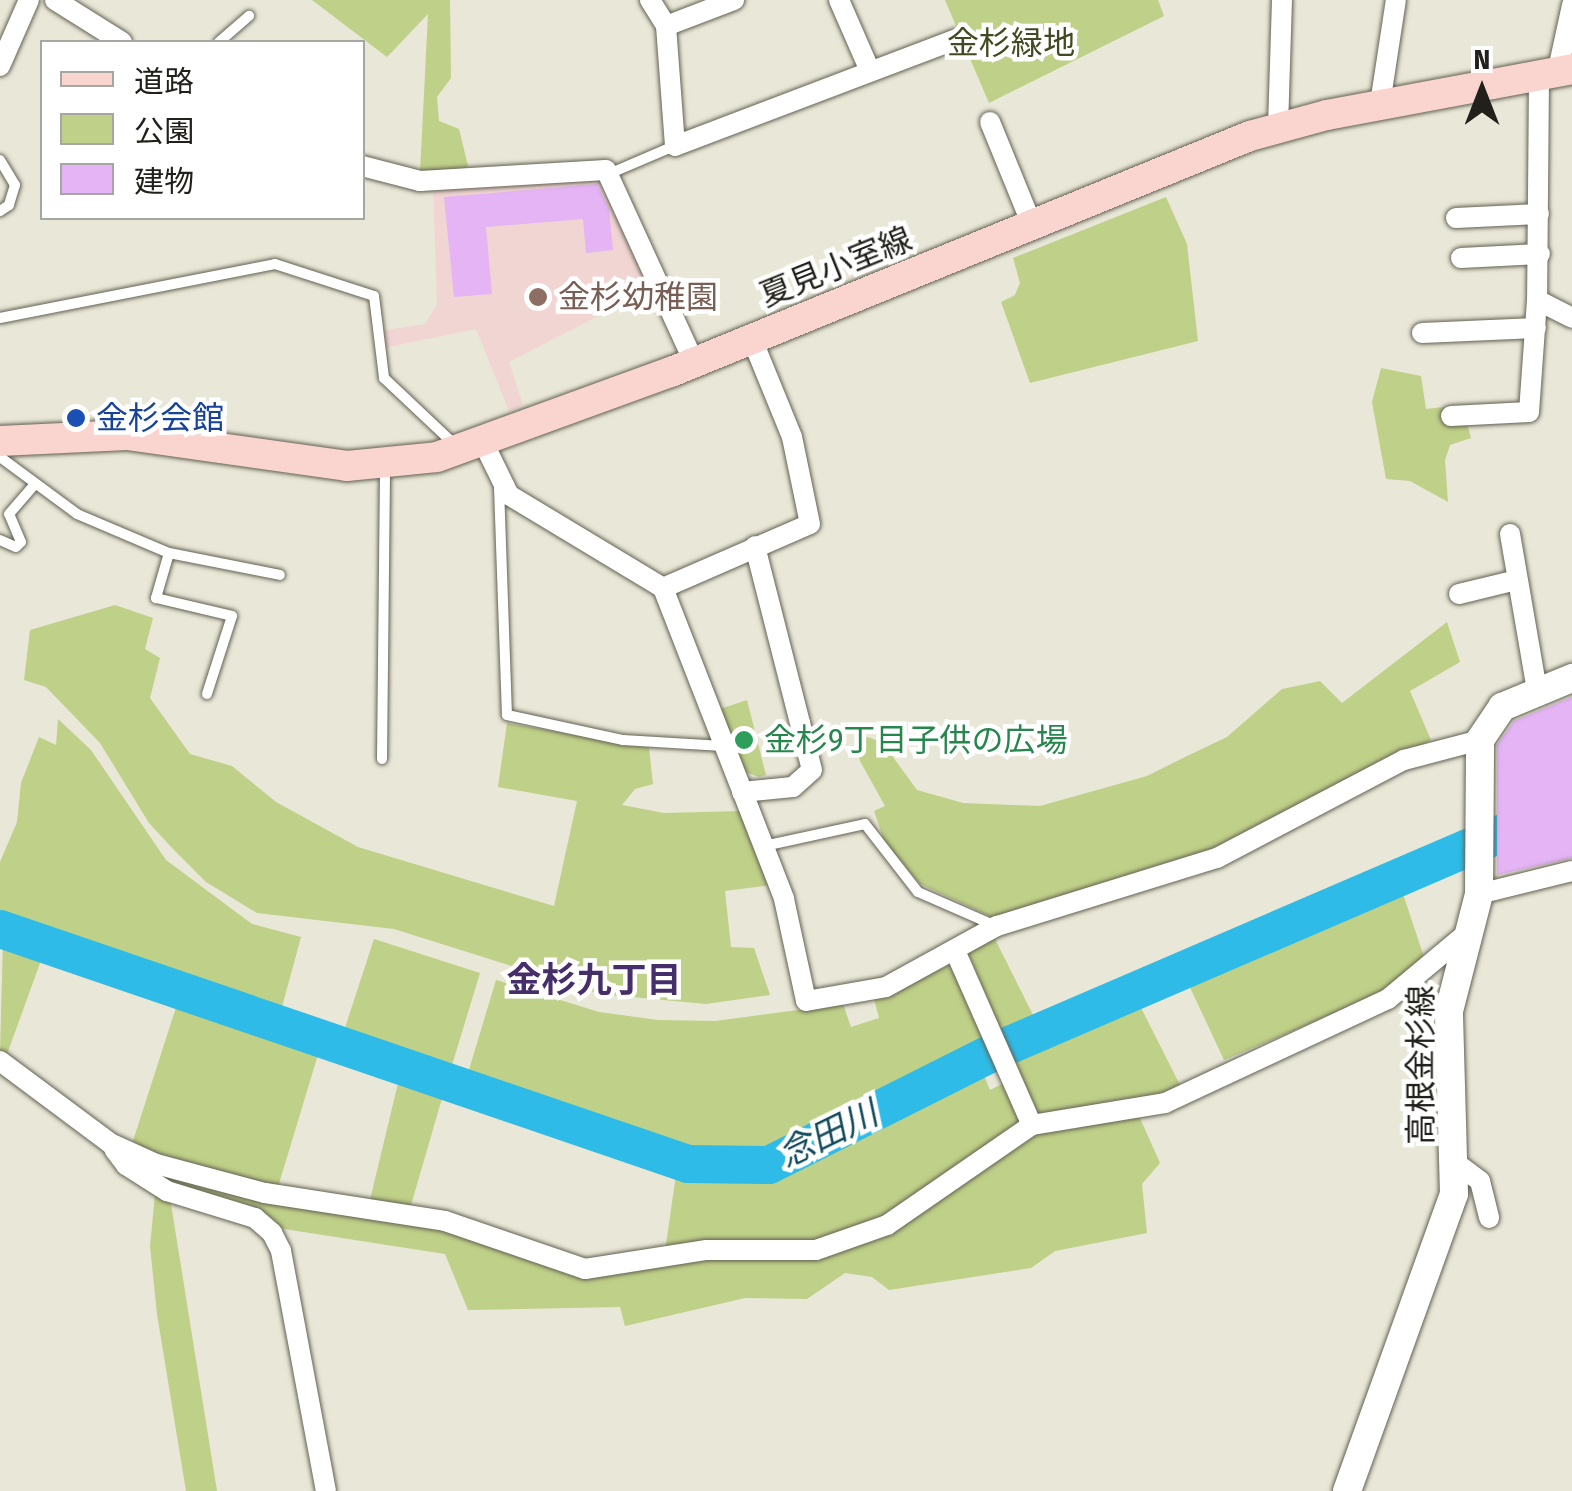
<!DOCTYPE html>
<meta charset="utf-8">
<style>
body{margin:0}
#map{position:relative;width:1572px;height:1491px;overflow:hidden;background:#e9e7d7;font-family:"Fira Sans Condensed","Noto Sans JP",sans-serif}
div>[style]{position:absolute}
.education>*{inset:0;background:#f0d5d3}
.green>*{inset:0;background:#bfd088}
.river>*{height:38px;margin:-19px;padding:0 19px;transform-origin:19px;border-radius:19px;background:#2fbbe7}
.building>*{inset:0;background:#e4b4f5}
.roads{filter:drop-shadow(0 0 2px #636153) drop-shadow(0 0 2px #636153)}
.service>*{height:10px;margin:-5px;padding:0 5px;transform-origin:5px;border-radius:5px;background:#fff}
.minor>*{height:20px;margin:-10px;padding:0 10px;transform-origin:10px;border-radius:10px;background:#fff}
.tertiary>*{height:28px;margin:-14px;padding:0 14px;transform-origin:14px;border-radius:14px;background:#fff}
.secondary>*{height:30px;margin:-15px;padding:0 15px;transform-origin:15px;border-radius:15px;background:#fad4cf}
.dots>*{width:28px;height:28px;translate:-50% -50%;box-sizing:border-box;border:5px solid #fff;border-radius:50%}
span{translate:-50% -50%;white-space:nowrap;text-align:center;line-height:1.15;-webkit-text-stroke:9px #fff;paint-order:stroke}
.park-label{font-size:32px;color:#414a21}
.street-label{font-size:32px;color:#21201a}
.education-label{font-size:32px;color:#785e54}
.left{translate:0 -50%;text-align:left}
.transit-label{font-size:32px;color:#164399}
.leisure-label{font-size:32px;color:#27864d}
.neighbourhood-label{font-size:35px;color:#452e69;font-weight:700}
.water-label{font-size:35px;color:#124a5c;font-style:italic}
.legend{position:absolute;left:40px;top:40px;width:325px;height:180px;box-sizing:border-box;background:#fff;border:2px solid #a6a6a3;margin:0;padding:12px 18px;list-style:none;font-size:30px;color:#21201a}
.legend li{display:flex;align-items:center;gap:20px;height:50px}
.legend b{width:50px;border:2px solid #a6a6a3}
.north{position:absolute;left:1432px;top:40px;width:100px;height:100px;-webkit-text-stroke:8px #fff;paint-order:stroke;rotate:0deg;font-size:28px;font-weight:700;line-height:40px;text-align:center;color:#21201a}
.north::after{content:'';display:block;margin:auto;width:35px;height:45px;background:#21201a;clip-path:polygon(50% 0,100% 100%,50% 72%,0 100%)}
</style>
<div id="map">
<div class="education">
<i style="clip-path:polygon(602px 173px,651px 289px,509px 362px,523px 405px,509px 411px,476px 329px,383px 348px,381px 331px,425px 324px,437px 304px,433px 187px)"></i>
</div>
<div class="green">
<i style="clip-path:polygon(312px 0,450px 0,451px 78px,437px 97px,439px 121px,459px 129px,468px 166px,463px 171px,420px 173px,428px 14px,387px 57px)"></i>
<i style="clip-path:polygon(945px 0,1158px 0,1164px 16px,989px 103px)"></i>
<i style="clip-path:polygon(1166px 197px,1187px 244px,1198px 341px,1030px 383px,1001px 302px,1015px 295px,1020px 283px,1013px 258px)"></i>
<i style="clip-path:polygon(1381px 368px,1421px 376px,1426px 409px,1444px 407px,1447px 420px,1466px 420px,1471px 438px,1450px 445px,1445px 460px,1448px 502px,1410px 481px,1386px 479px,1372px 402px)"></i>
<i style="clip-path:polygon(115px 605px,153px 618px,145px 649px,160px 658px,150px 698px,190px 754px,232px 766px,276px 802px,358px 847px,554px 906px,577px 801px,498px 787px,507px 723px,649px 748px,653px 784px,635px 789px,622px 805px,664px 813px,742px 811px,772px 885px,725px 891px,731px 947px,754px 948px,770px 995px,706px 1004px,600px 994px,394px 929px,257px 913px,206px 882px,174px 850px,149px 823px,100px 743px,46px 687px,24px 680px,30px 630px)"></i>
<i style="clip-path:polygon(1447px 622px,1460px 662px,1410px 691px,1431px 740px,1252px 837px,996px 919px,920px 884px,885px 843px,874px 811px,885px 806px,860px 761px,857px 746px,867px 737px,882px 742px,917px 790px,963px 803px,1040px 806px,1147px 776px,1185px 757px,1227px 737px,1282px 689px,1320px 681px,1342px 703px)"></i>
<i style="clip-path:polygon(747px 700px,766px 775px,759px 777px,743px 771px,717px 710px)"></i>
<i style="clip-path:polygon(58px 719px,91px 750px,166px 860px,252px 924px,301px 937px,279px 1018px,0 922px,0 862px,17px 822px,21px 783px,39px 737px,56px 745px)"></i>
<i style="clip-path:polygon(1393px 864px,1424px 957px,1389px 990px,1224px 1060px,1180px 966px)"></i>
<i style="clip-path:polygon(994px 937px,1036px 1021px,1003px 1037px,968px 952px)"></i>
<i style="clip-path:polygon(374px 939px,480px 973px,449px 1075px,341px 1040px)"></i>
<i style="clip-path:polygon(3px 940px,43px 955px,6px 1057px,0 1053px)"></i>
<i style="clip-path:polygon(948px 966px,964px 980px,993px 1044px,771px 1156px,688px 1158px,465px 1083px,496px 980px,599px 1012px,658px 1020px,715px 1021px,843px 1004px,851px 1027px,879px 1018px,874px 999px)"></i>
<i style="clip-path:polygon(1131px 988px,1180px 1085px,1159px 1098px,1038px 1117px,1010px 1054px)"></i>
<i style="clip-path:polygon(179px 998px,320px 1048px,278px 1187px,158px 1157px,133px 1141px)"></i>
<i style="clip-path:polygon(979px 1063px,990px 1090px,1008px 1081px,1026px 1120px,885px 1220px,815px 1244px,665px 1251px,677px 1168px,779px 1169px)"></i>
<i style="clip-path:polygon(400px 1075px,445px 1088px,409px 1212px,369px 1204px)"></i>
<i style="clip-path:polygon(1139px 1116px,1160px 1163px,1142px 1184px,1147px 1233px,1055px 1251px,1031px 1268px,889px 1290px,872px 1277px,845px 1273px,807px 1299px,745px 1298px,625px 1326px,620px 1307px,468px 1310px,445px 1254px,284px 1229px,167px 1186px,132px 1162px,445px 1227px,547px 1264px,645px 1265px,851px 1245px,1034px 1129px)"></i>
<i style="clip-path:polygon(155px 1195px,171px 1204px,217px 1491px,186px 1491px,157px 1314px,150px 1246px)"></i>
</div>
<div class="river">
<i style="left:0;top:929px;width:727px;rotate:18.86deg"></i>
<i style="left:688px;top:1164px;width:81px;rotate:0.7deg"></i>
<i style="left:769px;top:1165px;width:256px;rotate:-26.7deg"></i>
<i style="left:998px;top:1050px;width:625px;rotate:-23.28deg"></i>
</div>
<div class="building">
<i style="clip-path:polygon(597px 184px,609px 209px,613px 250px,586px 253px,583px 219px,486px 227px,492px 294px,454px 297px,444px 197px)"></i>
<i style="clip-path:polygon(1572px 697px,1572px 858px,1497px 875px,1497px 745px,1514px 721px)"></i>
</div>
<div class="roads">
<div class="service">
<i style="left:219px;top:42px;width:40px;rotate:-41deg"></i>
<i style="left:0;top:160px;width:29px;rotate:59deg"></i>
<i style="left:15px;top:185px;width:21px;rotate:107deg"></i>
<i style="left:9px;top:205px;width:11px;rotate:146deg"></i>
<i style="left:611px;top:173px;width:69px;rotate:-23.2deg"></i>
<i style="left:0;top:318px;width:280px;rotate:-11.1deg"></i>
<i style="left:275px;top:264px;width:104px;rotate:17.9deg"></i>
<i style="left:374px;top:296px;width:83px;rotate:83deg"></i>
<i style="left:384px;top:378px;width:96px;rotate:43.3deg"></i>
<i style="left:0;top:457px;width:96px;rotate:36.5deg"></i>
<i style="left:77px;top:514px;width:100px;rotate:23deg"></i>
<i style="left:169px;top:553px;width:113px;rotate:11.2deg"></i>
<i style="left:499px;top:487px;width:228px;rotate:88deg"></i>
<i style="left:507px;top:715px;width:119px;rotate:12.2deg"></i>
<i style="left:623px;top:740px;width:100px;rotate:3.4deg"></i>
<i style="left:0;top:540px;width:17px;rotate:24deg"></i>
<i style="left:16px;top:547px;width:7px;rotate:-45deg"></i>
<i style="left:21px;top:542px;width:30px;rotate:-113deg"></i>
<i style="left:9px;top:514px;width:37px;rotate:-49deg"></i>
<i style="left:169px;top:553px;width:47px;rotate:106.1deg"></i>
<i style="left:156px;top:598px;width:78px;rotate:13.3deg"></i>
<i style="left:232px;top:616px;width:82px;rotate:107.8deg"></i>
<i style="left:382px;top:759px;width:293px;rotate:-89.4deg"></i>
<i style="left:764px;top:846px;width:103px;rotate:-12.3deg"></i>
<i style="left:865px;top:824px;width:86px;rotate:52.1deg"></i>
<i style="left:918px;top:892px;width:85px;rotate:23.6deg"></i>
</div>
<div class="minor">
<i style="left:55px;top:0;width:79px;rotate:32.1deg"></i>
<i style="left:650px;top:0;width:31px;rotate:58deg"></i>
<i style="left:666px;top:26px;width:120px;rotate:85.7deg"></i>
<i style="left:675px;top:146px;width:301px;rotate:-20.8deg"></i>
<i style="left:839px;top:0;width:77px;rotate:66.4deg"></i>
<i style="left:666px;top:26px;width:73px;rotate:-20.9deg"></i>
<i style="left:0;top:66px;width:72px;rotate:-66.3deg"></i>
<i style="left:1557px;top:74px;width:71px;rotate:-77.7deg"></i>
<i style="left:1539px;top:79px;width:221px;rotate:90.5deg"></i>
<i style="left:1537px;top:300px;width:39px;rotate:27deg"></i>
<i style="left:1380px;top:104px;width:105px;rotate:-81.3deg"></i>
<i style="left:990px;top:122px;width:111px;rotate:67.8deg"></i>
<i style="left:1278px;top:127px;width:127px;rotate:-88.2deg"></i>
<i style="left:362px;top:166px;width:60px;rotate:14.5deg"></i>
<i style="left:420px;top:181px;width:186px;rotate:-3.4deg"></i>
<i style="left:606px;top:170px;width:211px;rotate:65.4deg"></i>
<i style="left:1456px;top:218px;width:83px;rotate:-2.8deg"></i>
<i style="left:1461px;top:258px;width:79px;rotate:-2.9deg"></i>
<i style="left:1422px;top:333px;width:114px;rotate:-2.5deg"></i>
<i style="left:1451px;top:416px;width:78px;rotate:-2.9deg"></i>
<i style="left:1529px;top:412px;width:112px;rotate:-85.9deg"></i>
<i style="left:484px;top:444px;width:57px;rotate:63.9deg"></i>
<i style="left:509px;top:495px;width:180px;rotate:31.1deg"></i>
<i style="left:663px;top:588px;width:334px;rotate:68.7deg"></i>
<i style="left:784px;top:899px;width:104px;rotate:77.8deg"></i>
<i style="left:806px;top:1001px;width:81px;rotate:-9.9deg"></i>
<i style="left:886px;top:987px;width:127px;rotate:-28.8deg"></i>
<i style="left:997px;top:926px;width:230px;rotate:-17.2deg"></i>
<i style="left:1217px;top:858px;width:211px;rotate:-27.7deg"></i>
<i style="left:1404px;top:760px;width:79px;rotate:-14.7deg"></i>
<i style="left:1510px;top:534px;width:158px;rotate:80.2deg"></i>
<i style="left:663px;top:588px;width:160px;rotate:-23.5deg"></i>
<i style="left:810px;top:524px;width:89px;rotate:-101.7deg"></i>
<i style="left:792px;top:437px;width:106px;rotate:-112.2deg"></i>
<i style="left:1459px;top:594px;width:60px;rotate:-13.6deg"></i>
<i style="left:742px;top:792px;width:51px;rotate:-5.6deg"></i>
<i style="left:793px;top:787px;width:25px;rotate:-42deg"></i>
<i style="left:812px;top:770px;width:231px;rotate:-104.3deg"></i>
<i style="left:1479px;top:894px;width:96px;rotate:-13.9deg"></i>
<i style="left:956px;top:953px;width:188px;rotate:66.2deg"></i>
<i style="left:0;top:1061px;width:137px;rotate:36.7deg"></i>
<i style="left:110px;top:1143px;width:51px;rotate:24.5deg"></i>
<i style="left:156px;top:1164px;width:113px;rotate:14.9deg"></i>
<i style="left:265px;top:1193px;width:182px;rotate:8.8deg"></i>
<i style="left:445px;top:1221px;width:148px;rotate:18.9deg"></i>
<i style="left:585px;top:1269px;width:123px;rotate:-8.9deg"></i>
<i style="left:707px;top:1250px;width:109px"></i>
<i style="left:816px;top:1250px;width:75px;rotate:-19.4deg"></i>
<i style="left:887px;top:1225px;width:176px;rotate:-34.6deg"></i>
<i style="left:1032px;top:1125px;width:135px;rotate:-9.4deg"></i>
<i style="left:1165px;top:1103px;width:246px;rotate:-25deg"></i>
<i style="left:1388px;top:999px;width:102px;rotate:-39.8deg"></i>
<i style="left:114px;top:1149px;width:20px;rotate:53deg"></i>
<i style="left:126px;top:1165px;width:49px;rotate:32.4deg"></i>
<i style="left:167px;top:1191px;width:92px;rotate:17.1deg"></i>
<i style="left:255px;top:1218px;width:23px;rotate:41deg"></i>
<i style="left:272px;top:1233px;width:20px;rotate:63deg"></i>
<i style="left:281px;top:1251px;width:244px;rotate:79.4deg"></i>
<i style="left:1456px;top:1163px;width:30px;rotate:37deg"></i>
<i style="left:1480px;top:1181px;width:38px;rotate:76deg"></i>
</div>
<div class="tertiary">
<i style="left:1347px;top:1491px;width:316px;rotate:-70.2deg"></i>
<i style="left:1454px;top:1194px;width:183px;rotate:-91.6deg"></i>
<i style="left:1449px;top:1011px;width:121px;rotate:-75.6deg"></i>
<i style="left:1479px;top:894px;width:154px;rotate:-89.6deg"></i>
<i style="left:1480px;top:740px;width:40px;rotate:-56deg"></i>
<i style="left:1502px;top:707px;width:76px;rotate:-22.5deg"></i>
</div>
<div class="secondary">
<i style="left:0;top:441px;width:127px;rotate:-2.7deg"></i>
<i style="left:127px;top:435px;width:222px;rotate:8deg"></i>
<i style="left:347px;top:466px;width:90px;rotate:-5.7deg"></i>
<i style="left:437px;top:457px;width:249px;rotate:-20deg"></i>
<i style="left:671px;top:372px;width:625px;rotate:-22.18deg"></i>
<i style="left:1250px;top:136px;width:80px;rotate:-15.3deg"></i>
<i style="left:1327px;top:115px;width:249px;rotate:-10.6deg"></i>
</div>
</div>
<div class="dots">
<i style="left:538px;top:297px;background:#8d6e63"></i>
<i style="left:76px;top:418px;background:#1a4fb4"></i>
<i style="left:744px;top:740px;background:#2e9e5b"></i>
</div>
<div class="park-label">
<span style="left:1011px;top:43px">金杉緑地</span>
</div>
<div class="street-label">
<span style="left:836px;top:267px;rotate:-22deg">夏見小室線</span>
<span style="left:1421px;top:1065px;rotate:-90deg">高根金杉線</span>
</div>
<div class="education-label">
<span class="left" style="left:558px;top:297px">金杉幼稚園</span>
</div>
<div class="transit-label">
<span class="left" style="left:96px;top:418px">金杉会館</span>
</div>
<div class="leisure-label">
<span class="left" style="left:764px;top:740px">金杉9丁目子供の広場</span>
</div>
<div class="neighbourhood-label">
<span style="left:594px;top:980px">金杉九丁目</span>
</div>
<div class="water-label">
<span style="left:828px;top:1134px;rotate:-26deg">念田川</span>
</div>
<ul class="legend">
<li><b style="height:12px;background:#fad4cf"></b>道路</li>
<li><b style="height:28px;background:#bfd088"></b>公園</li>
<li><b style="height:28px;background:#e4b4f5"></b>建物</li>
</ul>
<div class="north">N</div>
</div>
